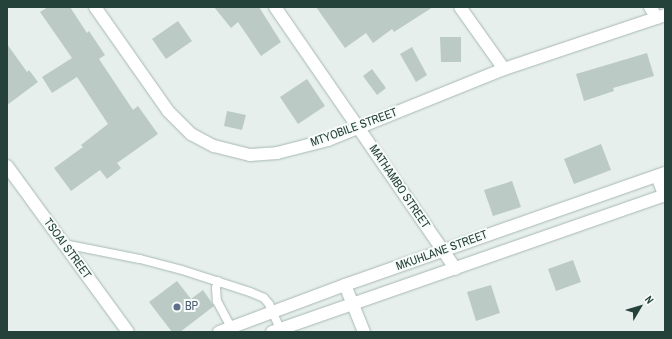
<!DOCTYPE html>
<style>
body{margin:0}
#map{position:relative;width:672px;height:339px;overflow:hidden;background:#e6efeb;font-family:"Archivo Narrow",sans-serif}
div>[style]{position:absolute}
.building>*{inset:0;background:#bbcac4}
.roads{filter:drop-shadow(0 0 1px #a8b8b2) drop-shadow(0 0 1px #a8b8b2)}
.service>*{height:8px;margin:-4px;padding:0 4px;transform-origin:4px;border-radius:4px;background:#fff}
.minor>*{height:12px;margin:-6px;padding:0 6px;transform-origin:6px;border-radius:6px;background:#fff}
.tertiary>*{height:12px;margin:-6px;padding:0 6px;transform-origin:6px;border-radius:6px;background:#fff}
.dots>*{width:11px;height:11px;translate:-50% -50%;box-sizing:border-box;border:2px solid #f7fbf9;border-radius:50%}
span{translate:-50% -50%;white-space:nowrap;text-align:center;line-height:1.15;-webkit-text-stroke:4px #f7fbf9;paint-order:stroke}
.street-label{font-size:12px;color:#24423a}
.service-label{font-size:12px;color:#4e5e75}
.left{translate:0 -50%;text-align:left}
.frame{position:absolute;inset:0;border:8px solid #24423a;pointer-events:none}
.north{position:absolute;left:620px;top:287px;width:40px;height:40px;-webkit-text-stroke:3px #f7fbf9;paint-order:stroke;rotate:52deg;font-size:11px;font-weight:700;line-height:16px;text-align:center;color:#24423a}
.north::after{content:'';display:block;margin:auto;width:14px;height:18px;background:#24423a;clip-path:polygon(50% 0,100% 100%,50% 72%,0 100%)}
</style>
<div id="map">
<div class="building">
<i style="clip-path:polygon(48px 7px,70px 7px,87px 33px,89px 31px,105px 55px,99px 59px,133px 110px,138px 106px,158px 134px,117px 163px,121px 168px,107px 179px,100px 170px,71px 191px,54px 168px,83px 147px,81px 145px,108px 124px,77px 77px,52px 93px,42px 77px,72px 58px,40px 12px)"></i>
<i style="clip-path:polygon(214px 7px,259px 7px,281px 42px,261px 56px,238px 22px,231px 28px)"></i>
<i style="clip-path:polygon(316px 7px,433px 7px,394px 32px,392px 29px,373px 43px,366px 33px,345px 48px)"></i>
<i style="clip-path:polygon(178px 21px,192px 41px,166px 59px,152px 39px)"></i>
<i style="clip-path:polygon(440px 37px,461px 37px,461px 62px,441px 62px)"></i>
<i style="clip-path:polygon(7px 44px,27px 72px,29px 70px,38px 82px,7px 105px)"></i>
<i style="clip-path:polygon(412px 47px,427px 75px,416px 82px,400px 54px)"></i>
<i style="clip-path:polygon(647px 53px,654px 76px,613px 88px,614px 91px,584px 101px,576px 74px)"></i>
<i style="clip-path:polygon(372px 69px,386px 88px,377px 95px,363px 76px)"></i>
<i style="clip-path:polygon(307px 79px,325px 106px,298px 124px,280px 97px)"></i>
<i style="clip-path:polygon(227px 111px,246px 115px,242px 130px,224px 126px)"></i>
<i style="clip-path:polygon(601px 144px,611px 170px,574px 184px,564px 159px)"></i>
<i style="clip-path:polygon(512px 181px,521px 207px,493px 216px,484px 190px)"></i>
<i style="clip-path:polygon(573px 260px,581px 282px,556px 291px,548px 269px)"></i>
<i style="clip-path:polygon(177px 281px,191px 299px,203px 290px,214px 306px,180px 332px,172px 332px,149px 302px)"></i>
<i style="clip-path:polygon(491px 285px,500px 313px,476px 321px,467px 292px)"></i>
</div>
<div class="roads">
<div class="service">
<i style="left:64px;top:244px;width:77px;rotate:11.2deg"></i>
<i style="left:140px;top:259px;width:43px;rotate:14.7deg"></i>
<i style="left:182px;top:270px;width:71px;rotate:17.9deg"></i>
<i style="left:250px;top:292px;width:15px;rotate:23deg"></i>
<i style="left:264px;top:298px;width:8px;rotate:50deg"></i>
<i style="left:269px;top:304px;width:27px;rotate:66deg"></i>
<i style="left:218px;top:281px;width:7px;rotate:106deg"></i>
<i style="left:216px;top:288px;width:13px;rotate:86deg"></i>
<i style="left:217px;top:301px;width:30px;rotate:62deg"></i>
</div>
<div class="minor">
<i style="left:95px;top:7px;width:127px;rotate:54.9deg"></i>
<i style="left:168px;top:111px;width:33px;rotate:45deg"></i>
<i style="left:191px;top:134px;width:26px;rotate:28deg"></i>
<i style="left:214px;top:146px;width:37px;rotate:14deg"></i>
<i style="left:250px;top:155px;width:27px;rotate:-4deg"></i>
<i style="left:277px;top:153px;width:53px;rotate:-14.3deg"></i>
<i style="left:328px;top:140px;width:190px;rotate:-22deg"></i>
<i style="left:504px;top:69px;width:170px;rotate:-18.5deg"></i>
<i style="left:275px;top:7px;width:318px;rotate:55.4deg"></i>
<i style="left:460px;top:7px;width:76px;rotate:54.6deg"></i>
<i style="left:650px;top:7px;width:13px;rotate:58deg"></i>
<i style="left:7px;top:166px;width:205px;rotate:53.9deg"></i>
<i style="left:657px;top:176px;width:22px;rotate:69deg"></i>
<i style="left:345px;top:285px;width:51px;rotate:68deg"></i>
</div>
<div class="tertiary">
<i style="left:219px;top:332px;width:134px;rotate:-20.5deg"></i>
<i style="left:345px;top:285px;width:339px;rotate:-19.3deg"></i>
<i style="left:272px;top:332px;width:416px;rotate:-19.2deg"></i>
</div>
</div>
<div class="dots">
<i style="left:177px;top:307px;background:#5c6f8a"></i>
</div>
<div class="street-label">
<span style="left:354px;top:128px;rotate:-20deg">MTYOBILE STREET</span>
<span style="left:399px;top:187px;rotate:56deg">MATHAMBO STREET</span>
<span style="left:67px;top:249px;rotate:54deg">TSOAI STREET</span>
<span style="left:442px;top:251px;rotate:-20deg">MKUHLANE STREET</span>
</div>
<div class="service-label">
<span class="left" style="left:185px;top:307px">BP</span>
</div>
<div class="frame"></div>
<div class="north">N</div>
</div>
